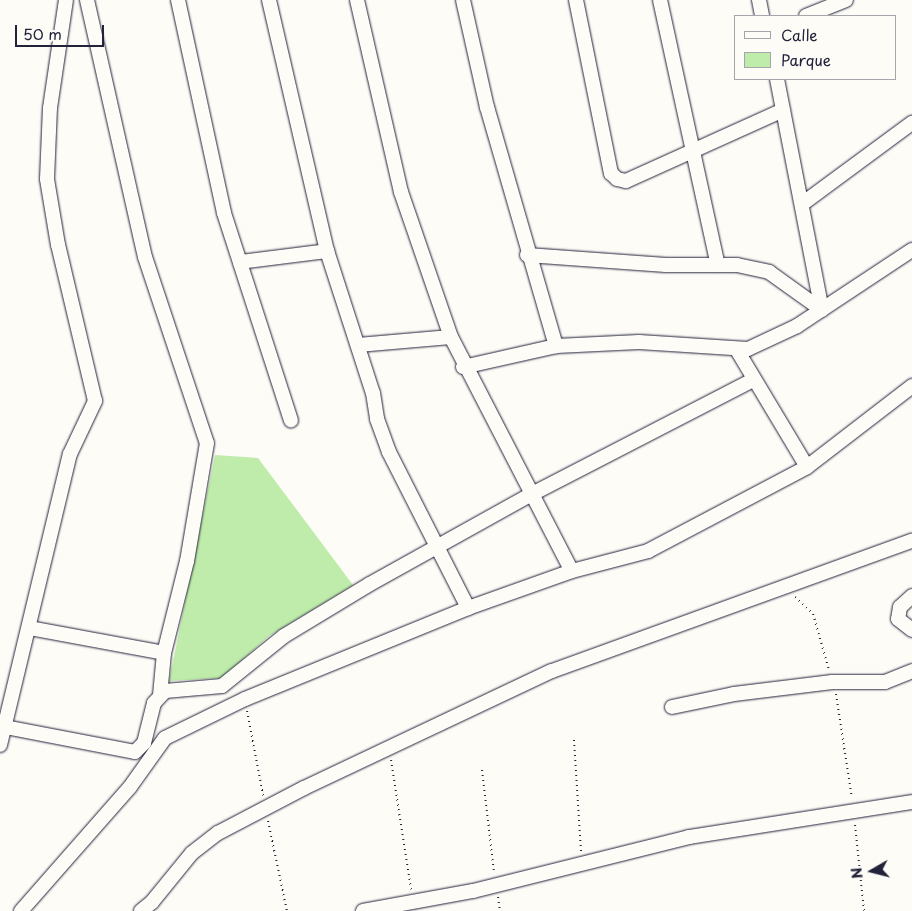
<!DOCTYPE html>
<style>
body{margin:0}
#map{position:relative;width:912px;height:911px;overflow:hidden;background:#fdfcf7;font-family:"Playpen Sans",sans-serif}
div>[style]{position:absolute}
.green>*{inset:0;background:#bfecaa}
.path>*{height:2px;margin-top:-1px;transform-origin:0;background:repeating-linear-gradient(90deg,#22223b 0 1px,transparent 0 5px)}
.roads{filter:drop-shadow(0 0 1px #22223b) drop-shadow(0 0 1px #22223b)}
.minor>*{height:14px;margin:-7px;padding:0 7px;transform-origin:7px;border-radius:7px;background:#fdfcf7}
span{translate:-50% -50%;white-space:nowrap;text-align:center;line-height:1.15;-webkit-text-stroke:4px #fdfcf7;paint-order:stroke}
.legend{position:absolute;left:734px;top:15px;width:162px;height:65px;box-sizing:border-box;background:#fdfcf7;border:1px solid #a5a5ac;margin:0;padding:6px 9px;list-style:none;font-size:15px;color:#22223b}
.legend li{display:flex;align-items:center;gap:10px;height:25px}
.legend b{width:25px;border:1px solid #a5a5ac}
.north{position:absolute;left:847px;top:846px;width:50px;height:50px;-webkit-text-stroke:4px #fdfcf7;paint-order:stroke;rotate:262deg;font-size:14px;font-weight:700;line-height:20px;text-align:center;color:#22223b}
.north::after{content:'';display:block;margin:auto;width:18px;height:22px;background:#22223b;clip-path:polygon(50% 0,100% 100%,50% 72%,0 100%)}
.scale{position:absolute;left:15px;top:25px;width:89px;height:22px;box-sizing:border-box;border:2px solid #22223b;border-top:0;padding-left:6px;font-size:15px;line-height:18px;white-space:nowrap;color:#22223b;-webkit-text-stroke:4px #fdfcf7;paint-order:stroke}
</style>
<div id="map">
<div class="green">
<i style="clip-path:polygon(215px 455px,258px 458px,353px 585px,269px 636px,221px 678px,169px 681px)"></i>
</div>
<div class="path">
<i style="left:795px;top:597px;width:25px;rotate:43deg"></i>
<i style="left:813px;top:614px;width:58px;rotate:74.1deg"></i>
<i style="left:836px;top:694px;width:105px;rotate:81.3deg"></i>
<i style="left:247px;top:711px;width:86px;rotate:79.2deg"></i>
<i style="left:574px;top:740px;width:112px;rotate:86.4deg"></i>
<i style="left:391px;top:760px;width:131px;rotate:81.2deg"></i>
<i style="left:482px;top:770px;width:103px;rotate:83.3deg"></i>
<i style="left:268px;top:821px;width:92px;rotate:78.1deg"></i>
<i style="left:855px;top:825px;width:86px;rotate:84deg"></i>
<i style="left:498px;top:897px;width:14px;rotate:82deg"></i>
</div>
<div class="roads">
<div class="minor">
<i style="left:87px;top:0;width:263px;rotate:77.3deg"></i>
<i style="left:145px;top:257px;width:196px;rotate:71.6deg"></i>
<i style="left:207px;top:443px;width:120px;rotate:99.6deg"></i>
<i style="left:187px;top:561px;width:95px;rotate:104deg"></i>
<i style="left:164px;top:653px;width:42px;rotate:95.4deg"></i>
<i style="left:178px;top:0;width:218px;rotate:77.8deg"></i>
<i style="left:224px;top:213px;width:218px;rotate:72.1deg"></i>
<i style="left:269px;top:0;width:258px;rotate:77deg"></i>
<i style="left:327px;top:251px;width:149px;rotate:72.1deg"></i>
<i style="left:373px;top:393px;width:26px;rotate:81deg"></i>
<i style="left:377px;top:419px;width:35px;rotate:70deg"></i>
<i style="left:389px;top:452px;width:175px;rotate:63.1deg"></i>
<i style="left:357px;top:0;width:197px;rotate:77.1deg"></i>
<i style="left:401px;top:192px;width:153px;rotate:71deg"></i>
<i style="left:451px;top:337px;width:263px;rotate:62.7deg"></i>
<i style="left:463px;top:0;width:110px;rotate:77.4deg"></i>
<i style="left:487px;top:107px;width:249px;rotate:73.9deg"></i>
<i style="left:576px;top:0;width:177px;rotate:78.6deg"></i>
<i style="left:611px;top:173px;width:8px;rotate:45deg"></i>
<i style="left:617px;top:179px;width:9px;rotate:13deg"></i>
<i style="left:626px;top:181px;width:172px;rotate:-24.3deg"></i>
<i style="left:660px;top:0;width:271px;rotate:77.7deg"></i>
<i style="left:759px;top:0;width:16px;rotate:79deg"></i>
<i style="left:806px;top:16px;width:43px;rotate:-21.8deg"></i>
<i style="left:777px;top:79px;width:235px;rotate:79deg"></i>
<i style="left:802px;top:204px;width:137px;rotate:-36.4deg"></i>
<i style="left:527px;top:255px;width:139px;rotate:4.1deg"></i>
<i style="left:666px;top:265px;width:71px"></i>
<i style="left:737px;top:265px;width:33px;rotate:12deg"></i>
<i style="left:769px;top:272px;width:65px;rotate:35.6deg"></i>
<i style="left:240px;top:262px;width:88px;rotate:-7.2deg"></i>
<i style="left:358px;top:345px;width:93px;rotate:-4.9deg"></i>
<i style="left:737px;top:350px;width:136px;rotate:59.1deg"></i>
<i style="left:463px;top:367px;width:95px;rotate:-12.7deg"></i>
<i style="left:556px;top:346px;width:83px;rotate:-2.8deg"></i>
<i style="left:639px;top:342px;width:109px;rotate:3.7deg"></i>
<i style="left:748px;top:349px;width:54px;rotate:-25.1deg"></i>
<i style="left:797px;top:326px;width:138px;rotate:-33.5deg"></i>
<i style="left:912px;top:596px;width:16px;rotate:137deg"></i>
<i style="left:900px;top:607px;width:12px;rotate:99deg"></i>
<i style="left:898px;top:619px;width:18px;rotate:38deg"></i>
<i style="left:29px;top:628px;width:137px;rotate:10.5deg"></i>
<i style="left:672px;top:707px;width:63px;rotate:-11.8deg"></i>
<i style="left:734px;top:694px;width:99px;rotate:-7deg"></i>
<i style="left:832px;top:682px;width:53px"></i>
<i style="left:885px;top:682px;width:29px;rotate:-22deg"></i>
<i style="left:0;top:726px;width:137px;rotate:10.9deg"></i>
<i style="left:135px;top:752px;width:13px;rotate:-45deg"></i>
<i style="left:144px;top:743px;width:41px;rotate:-76deg"></i>
<i style="left:154px;top:703px;width:16px;rotate:-47deg"></i>
<i style="left:165px;top:691px;width:57px;rotate:-5deg"></i>
<i style="left:222px;top:686px;width:80px;rotate:-38.9deg"></i>
<i style="left:284px;top:636px;width:100px;rotate:-31.2deg"></i>
<i style="left:370px;top:584px;width:183px;rotate:-29.1deg"></i>
<i style="left:530px;top:495px;width:251px;rotate:-27.3deg"></i>
<i style="left:0;top:745px;width:299px;rotate:-76.5deg"></i>
<i style="left:70px;top:454px;width:59px;rotate:-64.7deg"></i>
<i style="left:95px;top:401px;width:160px;rotate:-103.3deg"></i>
<i style="left:58px;top:245px;width:67px;rotate:-99.5deg"></i>
<i style="left:47px;top:179px;width:71px;rotate:-87.6deg"></i>
<i style="left:50px;top:108px;width:109px;rotate:-81.6deg"></i>
<i style="left:21px;top:911px;width:165px;rotate:-48.7deg"></i>
<i style="left:130px;top:787px;width:60px;rotate:-54.5deg"></i>
<i style="left:165px;top:738px;width:89px;rotate:-26deg"></i>
<i style="left:245px;top:699px;width:241px;rotate:-22.2deg"></i>
<i style="left:468px;top:608px;width:110px;rotate:-19.6deg"></i>
<i style="left:572px;top:571px;width:79px;rotate:-14.7deg"></i>
<i style="left:648px;top:551px;width:180px;rotate:-27.8deg"></i>
<i style="left:807px;top:467px;width:133px;rotate:-37.6deg"></i>
<i style="left:141px;top:911px;width:14px;rotate:-39deg"></i>
<i style="left:152px;top:902px;width:63px;rotate:-50.8deg"></i>
<i style="left:192px;top:853px;width:33px;rotate:-38deg"></i>
<i style="left:218px;top:833px;width:97px;rotate:-27.6deg"></i>
<i style="left:304px;top:788px;width:274px;rotate:-25.3deg"></i>
<i style="left:552px;top:671px;width:383px;rotate:-19.9deg"></i>
<i style="left:363px;top:911px;width:112px;rotate:-10.3deg"></i>
<i style="left:473px;top:891px;width:223px;rotate:-14deg"></i>
<i style="left:689px;top:837px;width:226px;rotate:-8.9deg"></i>
</div>
</div>
<ul class="legend">
<li><b style="height:6px;background:#fdfcf7"></b>Calle</li>
<li><b style="height:14px;background:#bfecaa"></b>Parque</li>
</ul>
<div class="north">N</div>
<div class="scale">50 m</div>
</div>
